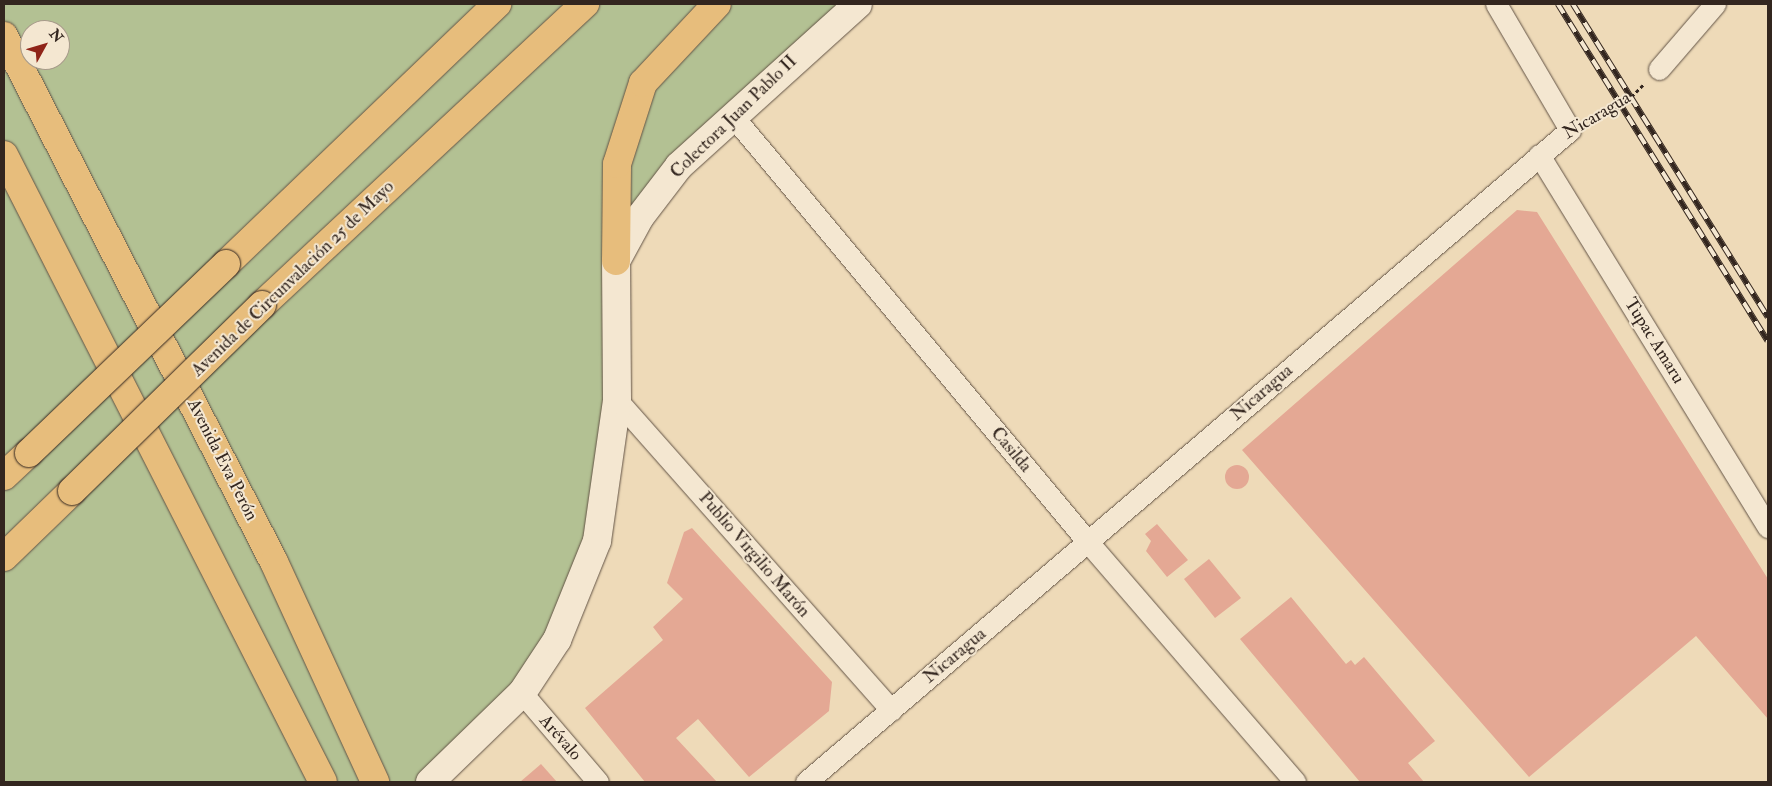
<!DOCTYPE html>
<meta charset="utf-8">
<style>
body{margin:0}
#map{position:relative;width:1772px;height:786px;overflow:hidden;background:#eedab8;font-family:"IM FELL Double Pica",serif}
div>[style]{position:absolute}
.green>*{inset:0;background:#b3c193}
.building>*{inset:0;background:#e4a894}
.round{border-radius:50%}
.path>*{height:3px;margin-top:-1.5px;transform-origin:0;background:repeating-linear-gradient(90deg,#33261f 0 4px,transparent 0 6.5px)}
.roads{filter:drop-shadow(0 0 1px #625345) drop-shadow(0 0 1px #625345)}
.minor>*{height:21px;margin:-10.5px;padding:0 10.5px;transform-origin:10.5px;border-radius:10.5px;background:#f4e7d1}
.secondary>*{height:28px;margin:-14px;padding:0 14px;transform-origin:14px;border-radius:14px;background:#f4e7d1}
.primary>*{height:28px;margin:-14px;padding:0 14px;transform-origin:14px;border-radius:14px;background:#e7bd7c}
.motorway>*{height:28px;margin:-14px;padding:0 14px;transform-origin:14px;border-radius:14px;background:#e7bd7c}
.rail>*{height:5.5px;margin-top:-2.75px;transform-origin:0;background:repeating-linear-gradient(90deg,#f4e7d1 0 11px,#33261f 0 22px);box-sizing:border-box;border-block:1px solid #33261f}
.bridges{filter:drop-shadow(0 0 1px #33261f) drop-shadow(0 0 1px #33261f)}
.motorway-bridge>*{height:28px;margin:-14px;padding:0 14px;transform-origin:14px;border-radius:14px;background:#e7bd7c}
span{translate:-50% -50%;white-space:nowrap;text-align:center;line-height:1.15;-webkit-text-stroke:4px #f4e7d1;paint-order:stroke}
.street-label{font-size:18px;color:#33261f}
.frame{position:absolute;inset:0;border:5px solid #33261f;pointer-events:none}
.north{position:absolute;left:20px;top:20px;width:50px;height:50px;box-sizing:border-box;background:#f4e7d1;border:1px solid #a79a8a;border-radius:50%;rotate:51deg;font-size:14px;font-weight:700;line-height:20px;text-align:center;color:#33261f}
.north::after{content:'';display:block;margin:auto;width:18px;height:22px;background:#8f2418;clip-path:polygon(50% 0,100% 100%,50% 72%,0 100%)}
</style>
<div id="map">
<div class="green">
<i style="clip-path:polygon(evenodd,4px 4px,858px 4px,732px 115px,616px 261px,597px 541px,557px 640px,430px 782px,4px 782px,4px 4px,30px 30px,60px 30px,60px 60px,30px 60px,30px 30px)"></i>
</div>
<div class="building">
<i style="clip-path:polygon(1517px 210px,1537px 212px,1768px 579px,1768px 719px,1696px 636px,1529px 777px,1242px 450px)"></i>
<i class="round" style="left:1225px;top:465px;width:24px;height:24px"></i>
<i style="clip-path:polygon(1157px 524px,1188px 560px,1167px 577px,1146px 551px,1151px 541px,1145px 534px)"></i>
<i style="clip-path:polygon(692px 528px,832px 682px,829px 711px,749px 777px,698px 719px,676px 738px,717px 782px,645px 782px,585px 708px,663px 640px,653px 627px,683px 599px,667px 583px,684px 532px)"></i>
<i style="clip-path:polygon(1209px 559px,1241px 598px,1215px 618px,1184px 579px)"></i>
<i style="clip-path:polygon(1291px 597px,1346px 664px,1351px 660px,1355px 665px,1364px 657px,1435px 741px,1408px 763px,1424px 782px,1360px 782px,1240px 639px)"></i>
<i style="clip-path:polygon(541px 764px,557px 782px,520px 782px)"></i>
</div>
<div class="path">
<i style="left:1591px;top:120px;width:34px;rotate:-24deg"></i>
<i style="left:1622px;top:106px;width:30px;rotate:-45deg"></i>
</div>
<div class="roads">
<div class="minor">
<i style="left:1659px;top:69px;width:86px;rotate:-49.3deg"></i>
<i style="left:732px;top:115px;width:556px;rotate:50.18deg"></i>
<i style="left:1088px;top:542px;width:317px;rotate:49.2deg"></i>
<i style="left:1539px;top:155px;width:437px;rotate:58.4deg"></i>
<i style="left:617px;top:400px;width:414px;rotate:48.5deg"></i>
<i style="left:522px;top:693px;width:117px;rotate:49.5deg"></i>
<i style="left:806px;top:782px;width:1004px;rotate:-40.48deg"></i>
<i style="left:1570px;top:130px;width:146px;rotate:-120.4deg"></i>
</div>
<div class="secondary">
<i style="left:430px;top:782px;width:128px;rotate:-44.1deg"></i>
<i style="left:522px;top:693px;width:64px;rotate:-56.6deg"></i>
<i style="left:557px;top:640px;width:107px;rotate:-68deg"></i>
<i style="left:597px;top:541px;width:142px;rotate:-81.9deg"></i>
<i style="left:617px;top:400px;width:139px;rotate:-90.4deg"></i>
<i style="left:616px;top:261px;width:50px;rotate:-61.4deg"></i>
<i style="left:640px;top:217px;width:64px;rotate:-52.6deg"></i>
<i style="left:679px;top:166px;width:241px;rotate:-42.1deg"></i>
</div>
<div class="primary">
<i style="left:4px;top:36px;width:591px;rotate:62.83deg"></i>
<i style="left:274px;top:562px;width:242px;rotate:65.3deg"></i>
<i style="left:4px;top:155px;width:703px;rotate:63.03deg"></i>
</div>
<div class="motorway">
<i style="left:616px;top:261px;width:97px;rotate:-89.4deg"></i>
<i style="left:617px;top:164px;width:85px;rotate:-72.2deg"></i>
<i style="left:643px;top:83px;width:108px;rotate:-46.9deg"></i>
<i style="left:226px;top:264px;width:376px;rotate:-43.8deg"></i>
<i style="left:262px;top:305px;width:442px;rotate:-43deg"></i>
<i style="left:4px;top:476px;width:34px;rotate:-43deg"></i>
<i style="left:4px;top:557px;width:95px;rotate:-44.1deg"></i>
</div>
</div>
<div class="rail">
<i style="left:1558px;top:4px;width:397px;rotate:58.1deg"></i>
<i style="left:1573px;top:4px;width:369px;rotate:58.1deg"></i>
</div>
<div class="bridges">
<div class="motorway-bridge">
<i style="left:29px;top:453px;width:273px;rotate:-43.8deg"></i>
<i style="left:72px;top:491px;width:266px;rotate:-44.4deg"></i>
</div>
</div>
<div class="street-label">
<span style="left:1597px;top:116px;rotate:-31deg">Nicaragua</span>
<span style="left:734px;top:117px;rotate:-44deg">Colectora Juan Pablo II</span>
<span style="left:293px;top:279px;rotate:-44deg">Avenida de Circunvalación 25 de Mayo</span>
<span style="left:1654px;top:341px;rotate:58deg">Tupac Amaru</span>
<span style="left:1262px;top:393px;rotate:-41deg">Nicaragua</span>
<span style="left:1011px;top:450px;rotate:50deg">Casilda</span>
<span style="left:222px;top:460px;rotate:63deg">Avenida Eva Perón</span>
<span style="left:754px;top:555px;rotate:49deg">Publio Virgilio Marón</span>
<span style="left:955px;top:656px;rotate:-40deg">Nicaragua</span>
<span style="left:560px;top:738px;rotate:49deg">Arévalo</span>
</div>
<div class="frame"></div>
<div class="north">N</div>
</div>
